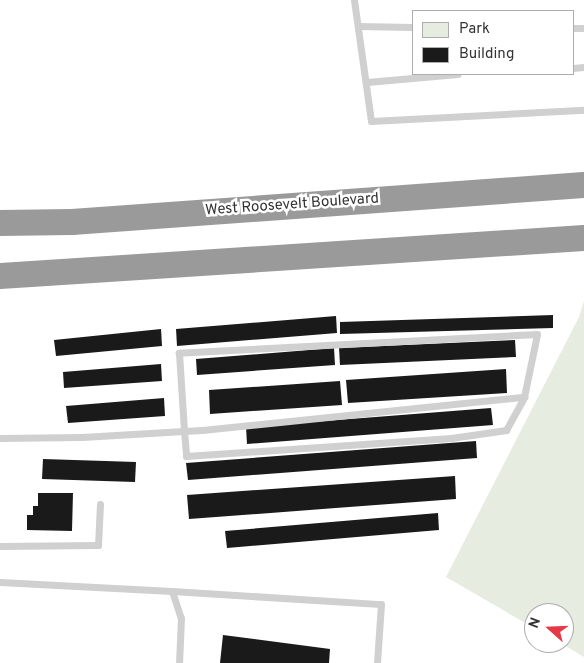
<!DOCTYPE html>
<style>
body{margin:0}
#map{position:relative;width:584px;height:663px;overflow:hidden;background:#fff;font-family:Overpass,sans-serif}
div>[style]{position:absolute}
.green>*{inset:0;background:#e6ecdf}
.building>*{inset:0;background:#1a1a1a}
.lane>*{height:7px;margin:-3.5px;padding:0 3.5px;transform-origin:3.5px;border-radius:3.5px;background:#d0d0d0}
.highway>*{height:26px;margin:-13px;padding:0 13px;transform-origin:13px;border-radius:13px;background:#9a9a9a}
span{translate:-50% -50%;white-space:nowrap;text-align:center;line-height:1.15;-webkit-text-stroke:5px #fff;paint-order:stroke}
.street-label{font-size:15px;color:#333}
.legend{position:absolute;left:412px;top:10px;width:162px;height:65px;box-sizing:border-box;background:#fff;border:1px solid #adadad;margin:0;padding:6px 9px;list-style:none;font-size:15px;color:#333}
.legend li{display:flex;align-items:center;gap:10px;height:25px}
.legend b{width:25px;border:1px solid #adadad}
.north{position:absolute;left:524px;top:603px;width:50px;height:50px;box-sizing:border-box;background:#fff;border:1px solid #adadad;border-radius:50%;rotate:290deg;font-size:14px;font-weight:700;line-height:20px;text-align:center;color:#333}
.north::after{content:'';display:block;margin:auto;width:18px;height:22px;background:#e63946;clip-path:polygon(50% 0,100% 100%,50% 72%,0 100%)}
</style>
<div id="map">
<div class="green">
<i style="clip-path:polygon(584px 301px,584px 657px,561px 643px,564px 643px,564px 613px,534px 613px,534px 628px,446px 577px,579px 317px)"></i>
</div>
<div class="building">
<i style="clip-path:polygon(553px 315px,553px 328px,340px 334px,340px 322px)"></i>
<i style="clip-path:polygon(336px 316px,337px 333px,177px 346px,176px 329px)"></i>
<i style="clip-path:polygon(161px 329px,162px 346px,56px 356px,54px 340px)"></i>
<i style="clip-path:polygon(515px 340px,516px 357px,340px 365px,339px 348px)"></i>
<i style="clip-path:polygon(334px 348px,335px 365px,197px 375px,196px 359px)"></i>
<i style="clip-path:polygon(161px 364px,162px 381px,64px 388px,63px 372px)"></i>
<i style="clip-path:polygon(506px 369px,507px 393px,348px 403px,346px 380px)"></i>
<i style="clip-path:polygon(340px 381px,342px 405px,210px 414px,209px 390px)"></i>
<i style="clip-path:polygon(164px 398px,165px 416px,68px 423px,66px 406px)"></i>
<i style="clip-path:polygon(491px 408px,493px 425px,247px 444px,246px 427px)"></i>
<i style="clip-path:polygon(476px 441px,477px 458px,188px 480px,186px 463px)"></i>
<i style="clip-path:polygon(43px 459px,136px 462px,135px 482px,42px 479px)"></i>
<i style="clip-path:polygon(455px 476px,456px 499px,189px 519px,187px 495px)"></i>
<i style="clip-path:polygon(38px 493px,73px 493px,72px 531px,27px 530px,27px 515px,33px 515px,33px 506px,38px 506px)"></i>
<i style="clip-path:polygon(438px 513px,439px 530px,227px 548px,225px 531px)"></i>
<i style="clip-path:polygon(223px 635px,330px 649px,329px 663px,220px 663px)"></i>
</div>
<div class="lane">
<i style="left:354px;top:0;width:122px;rotate:82deg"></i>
<i style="left:371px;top:121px;width:213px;rotate:-3deg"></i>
<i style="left:358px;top:26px;width:55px;rotate:1deg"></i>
<i style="left:573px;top:28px;width:11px"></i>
<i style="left:573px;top:68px;width:11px;rotate:-5deg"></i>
<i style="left:367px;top:82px;width:91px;rotate:-5deg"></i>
<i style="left:0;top:438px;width:82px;rotate:-0.7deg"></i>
<i style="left:82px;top:437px;width:102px;rotate:-3.4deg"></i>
<i style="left:184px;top:431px;width:18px;rotate:-3deg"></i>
<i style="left:202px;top:430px;width:324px;rotate:-5.9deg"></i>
<i style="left:524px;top:397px;width:64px;rotate:-78.3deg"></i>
<i style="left:537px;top:334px;width:359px;rotate:177deg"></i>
<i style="left:179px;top:353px;width:78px;rotate:86.3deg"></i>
<i style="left:184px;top:431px;width:25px;rotate:85deg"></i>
<i style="left:186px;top:456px;width:266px;rotate:-3.9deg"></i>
<i style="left:451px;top:438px;width:56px;rotate:-8.3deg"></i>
<i style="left:506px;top:430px;width:38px;rotate:-61deg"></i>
<i style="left:0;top:546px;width:98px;rotate:-0.6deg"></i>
<i style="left:98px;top:545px;width:41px;rotate:-87.2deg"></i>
<i style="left:0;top:582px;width:172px;rotate:3deg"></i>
<i style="left:172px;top:591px;width:28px;rotate:72deg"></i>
<i style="left:181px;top:618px;width:45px;rotate:92.5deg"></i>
<i style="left:172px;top:591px;width:209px;rotate:3.6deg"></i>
<i style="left:381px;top:604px;width:59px;rotate:93.9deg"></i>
</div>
<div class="highway">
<i style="left:0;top:223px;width:72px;rotate:-0.8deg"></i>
<i style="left:72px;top:222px;width:513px;rotate:-4.13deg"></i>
<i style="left:0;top:276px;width:585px;rotate:-3.72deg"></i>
</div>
<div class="street-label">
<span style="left:292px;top:205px;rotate:-4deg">West Roosevelt Boulevard</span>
</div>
<ul class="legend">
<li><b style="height:14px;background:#e6ecdf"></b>Park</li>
<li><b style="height:14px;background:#1a1a1a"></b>Building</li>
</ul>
<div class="north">N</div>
</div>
